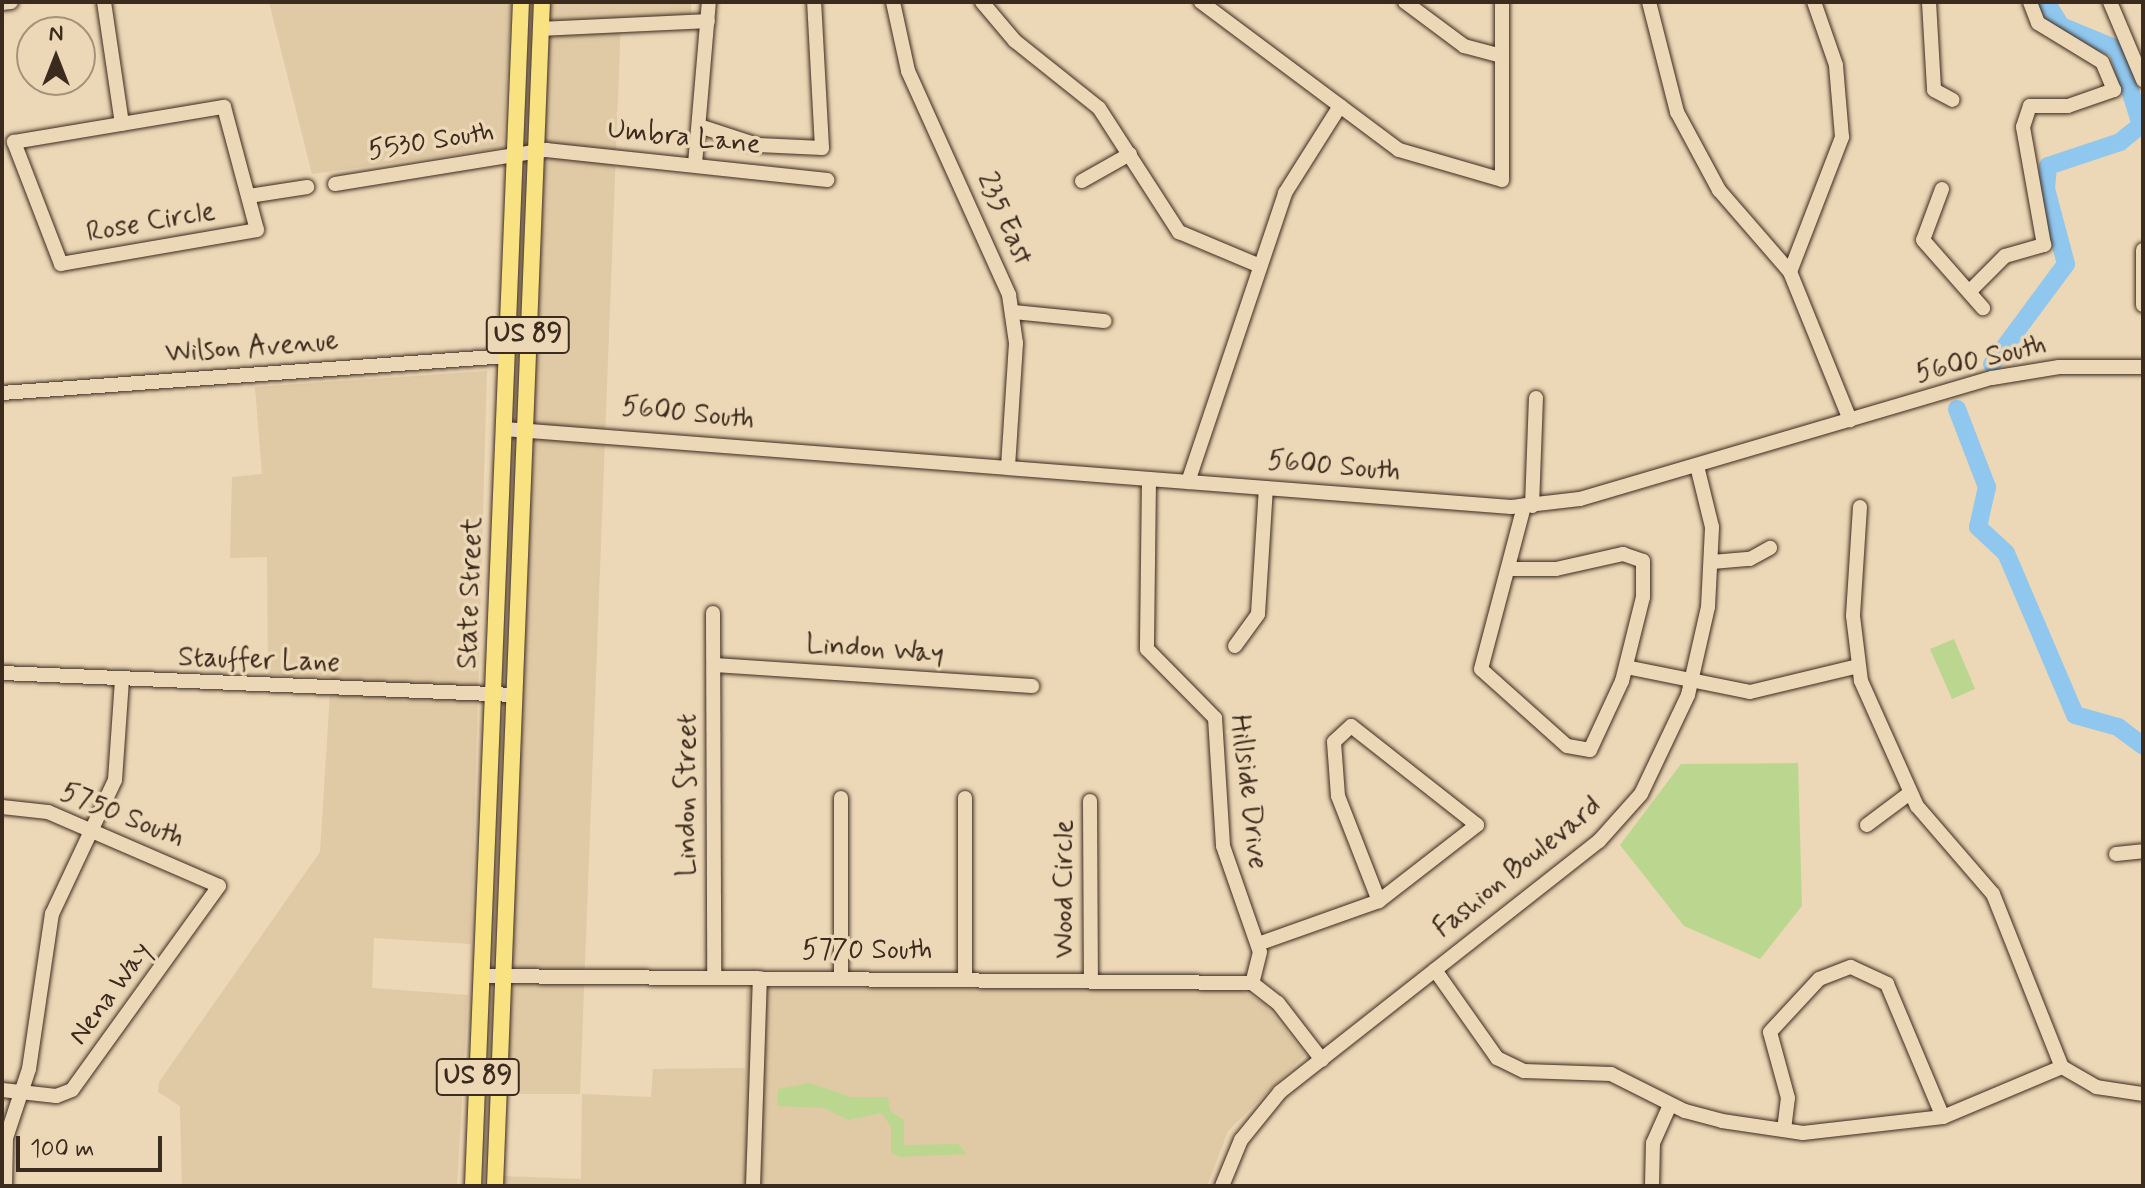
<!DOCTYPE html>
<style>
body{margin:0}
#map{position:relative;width:2145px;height:1188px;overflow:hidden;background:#ecd7b6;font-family:Mynerve,sans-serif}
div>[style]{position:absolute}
.built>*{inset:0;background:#e0c9a5}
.green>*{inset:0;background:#bbd78f}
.river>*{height:18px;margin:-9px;padding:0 9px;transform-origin:9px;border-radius:9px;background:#90c7ee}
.roads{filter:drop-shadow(0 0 2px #3b2a1e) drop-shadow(0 0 2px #3b2a1e)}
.minor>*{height:14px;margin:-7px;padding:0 7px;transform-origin:7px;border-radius:7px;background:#ecd7b6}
.major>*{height:16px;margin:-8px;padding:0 8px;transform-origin:8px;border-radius:8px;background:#f8e281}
span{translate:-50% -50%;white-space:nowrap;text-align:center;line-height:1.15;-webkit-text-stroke:7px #ecd7b6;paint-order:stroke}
.shield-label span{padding:2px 6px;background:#ecd7b6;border:2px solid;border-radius:6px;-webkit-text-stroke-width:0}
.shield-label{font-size:26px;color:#3b2a1e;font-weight:700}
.street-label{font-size:28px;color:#3b2a1e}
.frame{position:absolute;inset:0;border:4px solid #3b2a1e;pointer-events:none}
.north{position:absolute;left:16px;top:16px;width:80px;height:80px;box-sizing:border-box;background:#ecd7b6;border:2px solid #a59279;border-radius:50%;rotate:0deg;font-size:22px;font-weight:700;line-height:32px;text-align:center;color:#3b2a1e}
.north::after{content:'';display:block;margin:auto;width:28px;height:36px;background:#3b2a1e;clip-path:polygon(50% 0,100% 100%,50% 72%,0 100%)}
.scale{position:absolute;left:16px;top:1136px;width:146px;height:36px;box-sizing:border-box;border:4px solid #3b2a1e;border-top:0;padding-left:10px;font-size:24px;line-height:28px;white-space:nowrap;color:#3b2a1e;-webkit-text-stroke:6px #ecd7b6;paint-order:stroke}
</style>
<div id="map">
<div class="built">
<i style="clip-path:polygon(269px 2px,511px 2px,503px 148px,312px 174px)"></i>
<i style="clip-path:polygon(550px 2px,691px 2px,691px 14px,621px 19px,580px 1094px,506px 1094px)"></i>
<i style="clip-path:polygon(487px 371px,471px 944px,374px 938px,372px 988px,468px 995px,457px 1186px,182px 1186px,180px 1106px,158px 1092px,159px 1082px,320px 852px,331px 677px,268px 675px,267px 557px,230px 558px,232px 477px,262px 474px,255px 387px)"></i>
<i style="clip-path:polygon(746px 988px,1240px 990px,1264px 1003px,1305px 1055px,1228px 1131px,1207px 1186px,503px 1186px,503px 1176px,581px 1179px,582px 1094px,651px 1097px,653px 1069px,745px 1068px)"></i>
</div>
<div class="green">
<i style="clip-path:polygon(1954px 639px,1975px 689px,1952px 699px,1930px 649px)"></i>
<i style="clip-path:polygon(1798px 763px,1802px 906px,1760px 959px,1684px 926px,1620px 845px,1681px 764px)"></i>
<i style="clip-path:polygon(810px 1083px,851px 1097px,888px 1097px,890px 1111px,904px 1120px,904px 1145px,958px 1144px,967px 1154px,900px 1157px,891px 1153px,891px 1127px,882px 1113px,848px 1120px,824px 1108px,777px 1106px,778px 1089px)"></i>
</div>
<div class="river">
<i style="left:1992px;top:364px;width:124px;rotate:-53.5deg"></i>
<i style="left:2066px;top:264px;width:78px;rotate:-104.9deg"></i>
<i style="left:2046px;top:189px;width:23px;rotate:-85deg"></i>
<i style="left:2048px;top:166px;width:76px;rotate:-18.4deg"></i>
<i style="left:2120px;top:142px;width:27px;rotate:-39deg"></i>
<i style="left:2141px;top:125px;width:80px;rotate:-107.5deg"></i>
<i style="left:2117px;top:49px;width:61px;rotate:-157.7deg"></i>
<i style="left:2061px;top:26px;width:28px;rotate:-122deg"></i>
<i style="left:1957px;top:409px;width:84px;rotate:69deg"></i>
<i style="left:1987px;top:487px;width:41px;rotate:102.7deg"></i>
<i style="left:1978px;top:527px;width:38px;rotate:43deg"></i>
<i style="left:2006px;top:553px;width:176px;rotate:66.9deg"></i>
<i style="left:2075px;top:715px;width:45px;rotate:15.6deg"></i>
<i style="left:2118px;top:727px;width:31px;rotate:37deg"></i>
</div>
<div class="roads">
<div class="minor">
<i style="left:104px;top:2px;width:123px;rotate:81.6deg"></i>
<i style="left:893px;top:2px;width:71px;rotate:77.7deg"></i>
<i style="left:908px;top:71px;width:246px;rotate:65.7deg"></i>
<i style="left:1009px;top:295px;width:49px;rotate:81.7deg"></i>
<i style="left:1016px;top:343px;width:125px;rotate:93.7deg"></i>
<i style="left:982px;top:2px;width:51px;rotate:49.8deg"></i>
<i style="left:1015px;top:41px;width:107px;rotate:38.6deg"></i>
<i style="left:1099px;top:108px;width:148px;rotate:57.2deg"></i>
<i style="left:1179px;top:232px;width:88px;rotate:22.8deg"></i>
<i style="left:1201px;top:2px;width:247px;rotate:36.8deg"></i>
<i style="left:1399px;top:150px;width:107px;rotate:16.2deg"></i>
<i style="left:1502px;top:180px;width:178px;rotate:-90deg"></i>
<i style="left:1405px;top:2px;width:74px;rotate:36.7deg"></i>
<i style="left:1464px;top:46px;width:39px;rotate:15deg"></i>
<i style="left:1649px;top:2px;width:114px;rotate:75.7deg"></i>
<i style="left:1677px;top:112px;width:89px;rotate:61.7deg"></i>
<i style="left:1719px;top:190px;width:108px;rotate:49.1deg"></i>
<i style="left:1790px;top:272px;width:160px;rotate:67.9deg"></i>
<i style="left:1929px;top:2px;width:88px;rotate:86.7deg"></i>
<i style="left:1934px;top:90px;width:21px;rotate:28deg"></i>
<i style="left:2110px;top:2px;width:85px;rotate:67.1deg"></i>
<i style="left:2px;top:3px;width:9px;rotate:-6deg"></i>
<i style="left:541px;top:29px;width:167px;rotate:-2.7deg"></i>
<i style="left:224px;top:107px;width:127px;rotate:75deg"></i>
<i style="left:257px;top:230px;width:199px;rotate:170.2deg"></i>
<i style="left:61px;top:264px;width:131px;rotate:-111.1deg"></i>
<i style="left:14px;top:142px;width:213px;rotate:-9.5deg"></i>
<i style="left:699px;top:126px;width:62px;rotate:17.9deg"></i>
<i style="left:758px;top:145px;width:64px;rotate:2.7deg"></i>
<i style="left:822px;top:148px;width:146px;rotate:-93.1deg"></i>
<i style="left:695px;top:164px;width:163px;rotate:-85.1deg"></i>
<i style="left:1082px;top:181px;width:55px;rotate:-29.4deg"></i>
<i style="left:335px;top:184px;width:214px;rotate:-9.2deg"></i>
<i style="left:546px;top:150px;width:283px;rotate:6.1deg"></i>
<i style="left:1942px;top:189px;width:54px;rotate:110.4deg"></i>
<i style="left:1923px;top:240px;width:91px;rotate:48.6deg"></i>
<i style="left:249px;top:196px;width:59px;rotate:-8.8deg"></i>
<i style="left:2143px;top:250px;width:55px;rotate:90deg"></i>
<i style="left:1790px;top:272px;width:145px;rotate:-68.9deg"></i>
<i style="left:1842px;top:137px;width:72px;rotate:-94.8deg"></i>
<i style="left:1836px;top:65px;width:67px;rotate:-109.2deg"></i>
<i style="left:1971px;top:290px;width:48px;rotate:-45deg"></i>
<i style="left:2005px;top:256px;width:41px;rotate:-15.8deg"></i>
<i style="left:2044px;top:245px;width:120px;rotate:-100.1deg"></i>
<i style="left:2023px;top:127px;width:22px;rotate:-72deg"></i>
<i style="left:2030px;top:106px;width:38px"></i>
<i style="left:2068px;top:106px;width:49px;rotate:-19.2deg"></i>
<i style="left:2114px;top:90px;width:30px;rotate:-113deg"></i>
<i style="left:2102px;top:62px;width:75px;rotate:-148.6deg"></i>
<i style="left:2038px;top:23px;width:22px;rotate:-111deg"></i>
<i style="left:1013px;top:312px;width:92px;rotate:5.6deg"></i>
<i style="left:2px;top:393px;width:506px;rotate:-4.19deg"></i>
<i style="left:504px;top:429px;width:1010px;rotate:4.43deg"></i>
<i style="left:1511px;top:507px;width:69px;rotate:-6.6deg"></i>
<i style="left:1580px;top:499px;width:429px;rotate:-16.4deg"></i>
<i style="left:1992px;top:378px;width:68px;rotate:-9.3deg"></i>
<i style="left:2059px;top:367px;width:84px"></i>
<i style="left:1149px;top:479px;width:170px;rotate:90.7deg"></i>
<i style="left:1147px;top:649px;width:97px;rotate:45.4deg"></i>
<i style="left:1215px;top:718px;width:128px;rotate:86.4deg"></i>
<i style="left:1223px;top:846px;width:112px;rotate:70.8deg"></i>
<i style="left:1260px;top:952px;width:32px;rotate:104deg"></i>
<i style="left:1252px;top:983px;width:33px;rotate:38deg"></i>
<i style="left:1278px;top:1003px;width:72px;rotate:52.3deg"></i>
<i style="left:1188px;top:482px;width:305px;rotate:-71.4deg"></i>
<i style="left:1285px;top:193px;width:103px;rotate:-57.7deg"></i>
<i style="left:1532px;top:506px;width:108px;rotate:-87.9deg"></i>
<i style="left:1860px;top:507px;width:109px;rotate:93.7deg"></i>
<i style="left:1853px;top:616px;width:65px;rotate:83deg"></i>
<i style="left:1861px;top:681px;width:137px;rotate:65.9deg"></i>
<i style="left:1917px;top:806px;width:116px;rotate:49.2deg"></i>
<i style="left:1993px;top:894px;width:186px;rotate:68.3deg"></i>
<i style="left:1712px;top:562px;width:38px;rotate:-5deg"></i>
<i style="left:1750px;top:559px;width:23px;rotate:-29deg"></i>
<i style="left:1509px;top:569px;width:47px"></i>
<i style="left:1556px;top:569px;width:69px;rotate:-12.6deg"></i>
<i style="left:1623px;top:554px;width:21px;rotate:19deg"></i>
<i style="left:1643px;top:561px;width:36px;rotate:90deg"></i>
<i style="left:1643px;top:597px;width:87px;rotate:104deg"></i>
<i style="left:1622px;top:681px;width:76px;rotate:114.9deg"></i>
<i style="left:1590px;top:750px;width:23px;rotate:-170deg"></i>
<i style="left:1567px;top:746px;width:115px;rotate:-138.2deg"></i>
<i style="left:1481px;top:669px;width:169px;rotate:-75.2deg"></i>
<i style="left:713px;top:613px;width:365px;rotate:89.8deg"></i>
<i style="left:1235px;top:646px;width:39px;rotate:-54deg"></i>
<i style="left:1258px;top:614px;width:126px;rotate:-86.4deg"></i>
<i style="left:714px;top:665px;width:319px;rotate:3.8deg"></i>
<i style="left:1626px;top:667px;width:126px;rotate:11.4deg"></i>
<i style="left:1750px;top:692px;width:111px;rotate:-13.5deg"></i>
<i style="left:2px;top:673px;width:512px;rotate:2.46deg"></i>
<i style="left:841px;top:798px;width:179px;rotate:90deg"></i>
<i style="left:1090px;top:801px;width:176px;rotate:89.7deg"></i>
<i style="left:2px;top:807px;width:46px;rotate:6.2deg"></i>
<i style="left:48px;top:812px;width:186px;rotate:23.4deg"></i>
<i style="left:219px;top:886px;width:251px;rotate:125.8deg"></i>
<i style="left:72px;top:1090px;width:17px;rotate:159deg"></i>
<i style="left:56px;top:1096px;width:54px;rotate:-173.7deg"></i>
<i style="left:1867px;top:825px;width:54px;rotate:-36.7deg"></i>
<i style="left:2116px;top:854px;width:27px;rotate:-6deg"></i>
<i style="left:1258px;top:944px;width:128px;rotate:-19.6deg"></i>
<i style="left:1379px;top:901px;width:124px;rotate:-37.8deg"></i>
<i style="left:1477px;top:825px;width:160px;rotate:-141.8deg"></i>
<i style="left:1351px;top:726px;width:23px;rotate:137deg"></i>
<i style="left:1334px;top:742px;width:54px;rotate:85.8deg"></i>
<i style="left:1338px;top:796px;width:113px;rotate:68.7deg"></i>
<i style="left:1435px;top:970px;width:108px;rotate:54.8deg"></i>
<i style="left:1497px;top:1058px;width:30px;rotate:26deg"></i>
<i style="left:1524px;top:1071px;width:87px;rotate:2deg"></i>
<i style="left:1611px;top:1074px;width:83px;rotate:26.6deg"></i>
<i style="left:1685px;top:1111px;width:38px;rotate:15deg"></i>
<i style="left:1722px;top:1121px;width:82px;rotate:8.4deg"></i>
<i style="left:1803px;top:1133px;width:141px;rotate:-6.5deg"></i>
<i style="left:1943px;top:1117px;width:129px;rotate:-22.8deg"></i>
<i style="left:482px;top:976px;width:770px;rotate:0.52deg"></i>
<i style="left:965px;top:977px;width:179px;rotate:-90deg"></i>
<i style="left:2062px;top:1067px;width:39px;rotate:30deg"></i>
<i style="left:2096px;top:1087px;width:48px;rotate:8.5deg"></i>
<i style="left:1784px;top:1130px;width:32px;rotate:-83deg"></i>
<i style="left:1788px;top:1098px;width:68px;rotate:-105.3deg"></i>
<i style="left:1770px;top:1032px;width:72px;rotate:-47.2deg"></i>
<i style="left:1819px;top:979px;width:34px;rotate:-21deg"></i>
<i style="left:1851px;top:967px;width:40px;rotate:25deg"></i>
<i style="left:1887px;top:984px;width:144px;rotate:67.2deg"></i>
<i style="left:5px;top:1186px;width:48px;rotate:-88.8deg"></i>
<i style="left:6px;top:1138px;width:73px;rotate:-71.6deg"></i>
<i style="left:29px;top:1069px;width:157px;rotate:-81.6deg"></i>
<i style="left:52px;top:914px;width:148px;rotate:-64.8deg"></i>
<i style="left:115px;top:780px;width:100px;rotate:-86deg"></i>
<i style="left:753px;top:1186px;width:208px;rotate:-88.1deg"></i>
<i style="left:1222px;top:1186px;width:50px;rotate:-67.6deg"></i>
<i style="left:1241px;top:1140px;width:62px;rotate:-50.9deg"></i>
<i style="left:1280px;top:1092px;width:406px;rotate:-38.2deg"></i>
<i style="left:1599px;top:841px;width:63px;rotate:-48.2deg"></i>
<i style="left:1641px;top:794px;width:110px;rotate:-64.6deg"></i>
<i style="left:1688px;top:695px;width:90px;rotate:-77.2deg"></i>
<i style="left:1708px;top:607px;width:80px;rotate:-87.1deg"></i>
<i style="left:1712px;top:527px;width:63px;rotate:-103.8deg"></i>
<i style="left:1652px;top:1186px;width:43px;rotate:-88.7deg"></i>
<i style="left:1653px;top:1143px;width:42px;rotate:-65.9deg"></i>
</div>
<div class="major">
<i style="left:473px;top:1186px;width:1185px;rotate:-87.68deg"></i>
<i style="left:495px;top:1186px;width:1185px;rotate:-87.73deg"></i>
</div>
</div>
<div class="shield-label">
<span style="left:528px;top:335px">US 89</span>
<span style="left:478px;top:1077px">US 89</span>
</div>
<div class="street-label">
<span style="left:684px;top:138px;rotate:6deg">Umbra Lane</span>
<span style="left:431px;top:142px;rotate:-9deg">5530 South</span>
<span style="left:1004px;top:219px;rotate:66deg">235 East</span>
<span style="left:151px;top:223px;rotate:-10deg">Rose Circle</span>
<span style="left:252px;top:348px;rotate:-4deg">Wilson Avenue</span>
<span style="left:1981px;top:360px;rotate:-13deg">5600 South</span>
<span style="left:688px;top:414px;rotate:6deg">5600 South</span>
<span style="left:1334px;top:467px;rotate:5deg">5600 South</span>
<span style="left:471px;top:593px;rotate:-88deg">State Street</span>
<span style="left:875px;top:650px;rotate:4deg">Lindon Way</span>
<span style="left:259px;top:661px;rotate:2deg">Stauffer Lane</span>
<span style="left:1248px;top:792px;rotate:83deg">Hillside Drive</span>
<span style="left:688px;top:795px;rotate:-90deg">Lindon Street</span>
<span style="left:122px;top:816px;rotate:22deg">5750 South</span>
<span style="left:1518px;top:868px;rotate:-39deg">Fashion Boulevard</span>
<span style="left:1065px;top:889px;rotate:-90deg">Wood Circle</span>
<span style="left:867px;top:951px">5770 South</span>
<span style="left:111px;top:994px;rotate:-54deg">Nena Way</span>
</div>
<div class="frame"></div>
<div class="north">N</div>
<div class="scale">100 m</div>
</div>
